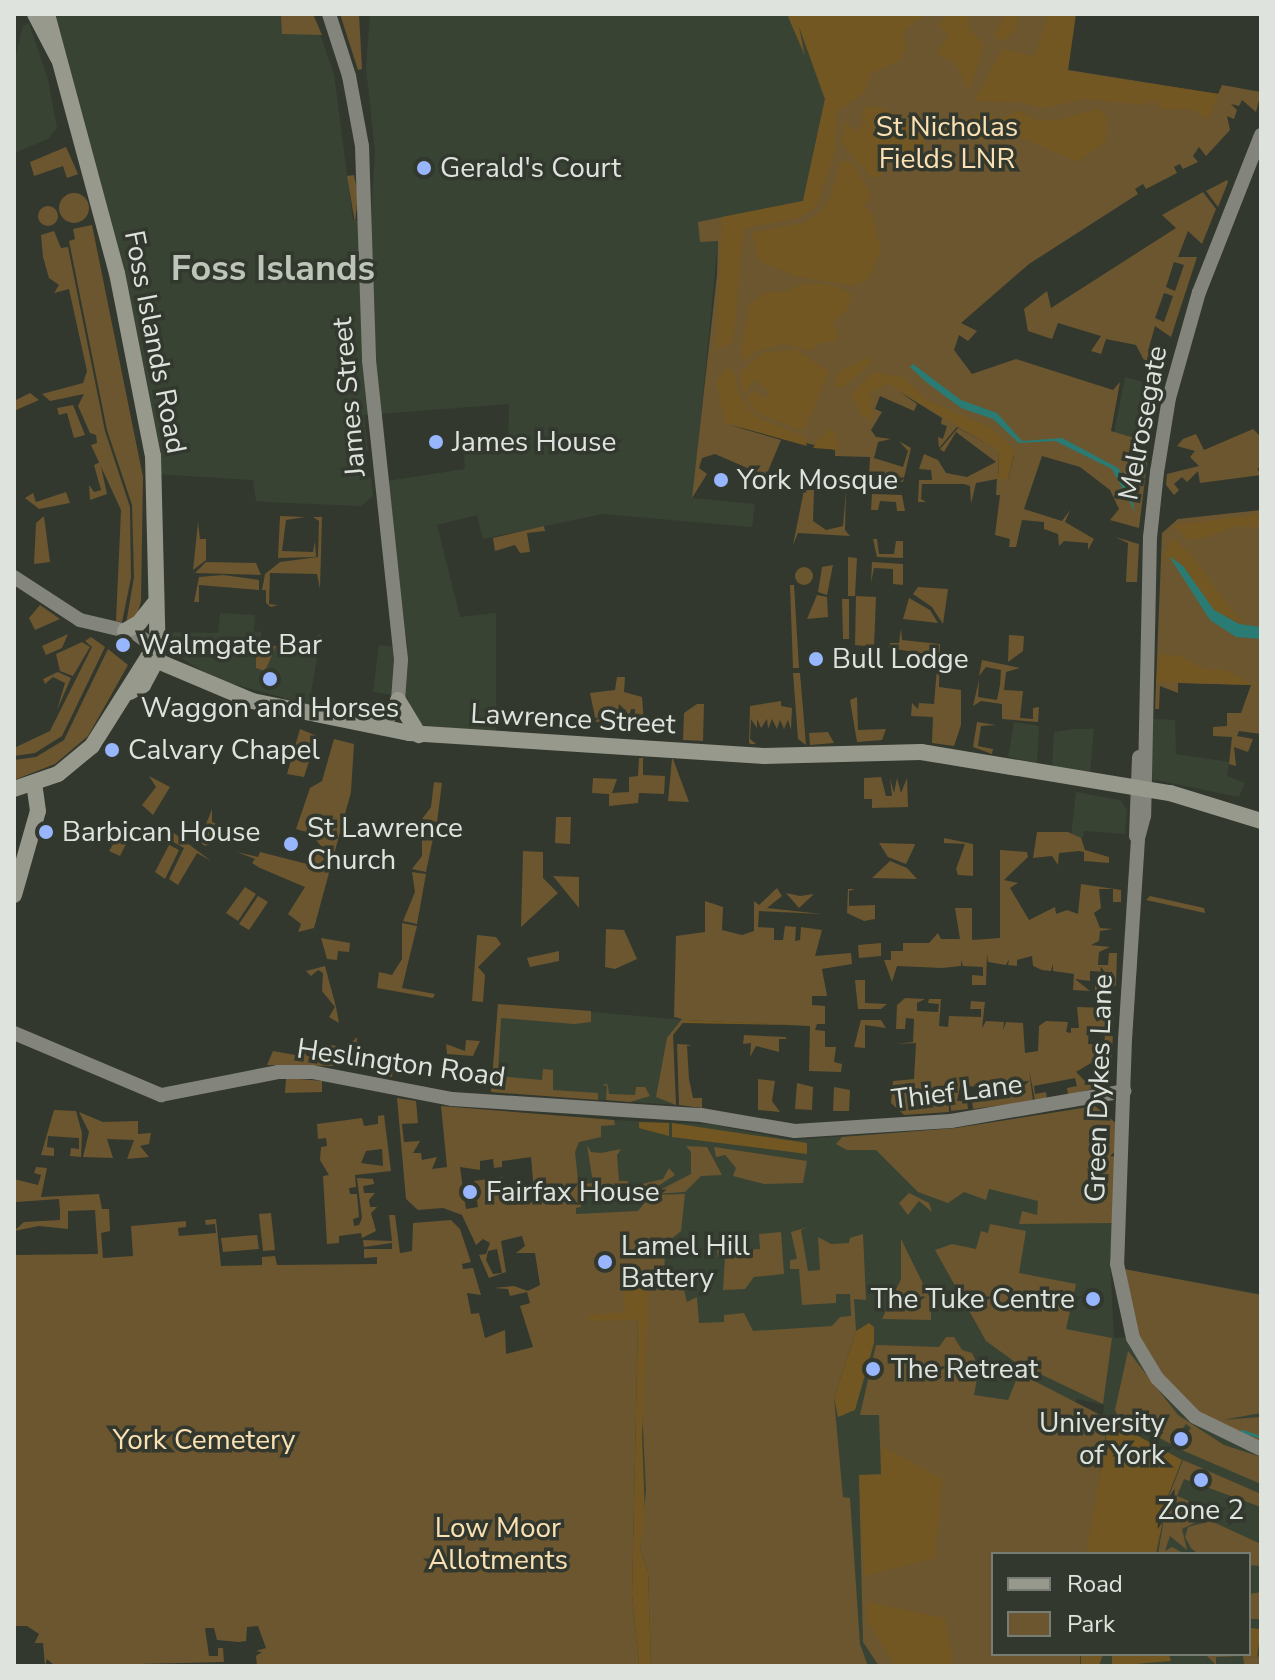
<!DOCTYPE html>
<style>
body{margin:0}
#map{position:relative;width:1275px;height:1680px;overflow:hidden;background:#32382e;font-family:"Nunito Sans",sans-serif}
div>[style]{position:absolute}
.built>*{inset:0;background:#394334}
.green>*{inset:0;background:#6b5630}
.round{border-radius:50%}
.forest>*{inset:0;background:#725722}
.water>*{inset:0;background:#2a7b74}
.stream>*{height:3px;margin:-1.5px;padding:0 1.5px;transform-origin:1.5px;border-radius:1.5px;background:#2a7b74}
.secondary>*{height:14px;margin:-7px;padding:0 7px;transform-origin:7px;border-radius:7px;background:#83847b}
.primary>*{height:16px;margin:-8px;padding:0 8px;transform-origin:8px;border-radius:8px;background:#98998d}
.dots>*{width:22px;height:22px;translate:-50% -50%;box-sizing:border-box;border:4px solid #32382e;border-radius:50%}
span{translate:-50% -50%;white-space:nowrap;text-align:center;line-height:1.15;-webkit-text-stroke:7px #32382e;paint-order:stroke}
.park-label{font-size:28px;color:#fae0b3}
.poi-label{font-size:28px;color:#dfe3dd}
.left{translate:0 -50%;text-align:left}
.right{translate:-100% -50%;text-align:right}
.street-label{font-size:28px;color:#dfe3dd}
.district-label{font-size:36px;color:#bdc5b9;font-weight:700}
.frame{position:absolute;inset:0;border:16px solid #dfe3dd;pointer-events:none}
.legend{position:absolute;left:991px;top:1552px;width:260px;height:104px;box-sizing:border-box;background:#32382e;border:2px solid #777c74;margin:0;padding:10px 14px;list-style:none;font-size:24px;color:#dfe3dd}
.legend li{display:flex;align-items:center;gap:16px;height:40px}
.legend b{width:40px;border:2px solid #777c74}
</style>
<div id="map">
<div class="built">
<i style="clip-path:polygon(47px 14px,313px 14px,334px 74px,353px 221px,371px 220px,375px 151px,366px 68px,370px 14px,795px 14px,825px 99px,803px 201px,718px 241px,693px 498px,755px 504px,752px 527px,602px 514px,483px 539px,477px 515px,437px 525px,460px 617px,496px 613px,496px 733px,414px 724px,407px 697px,373px 692px,379px 645px,408px 649px,387px 481px,465px 469px,464px 450px,508px 444px,509px 404px,364px 415px,368px 449px,360px 459px,360px 471px,371px 478px,373px 496px,361px 506px,266px 502px,256px 501px,253px 480px,155px 474px)"></i>
<i style="clip-path:polygon(29px 23px,48px 79px,57px 128px,48px 139px,14px 153px,14px 63px,23px 26px)"></i>
<i style="clip-path:polygon(1125px 377px,1143px 382px,1154px 401px,1148px 442px,1114px 433px)"></i>
<i style="clip-path:polygon(220px 613px,255px 615px,254px 631px,261px 632px,261px 643px,285px 648px,321px 634px,309px 705px,216px 679px,171px 652px,163px 632px,218px 633px)"></i>
<i style="clip-path:polygon(1153px 719px,1175px 720px,1176px 754px,1229px 762px,1227px 776px,1245px 783px,1239px 797px,1151px 779px)"></i>
<i style="clip-path:polygon(1014px 722px,1039px 726px,1037px 763px,1008px 757px)"></i>
<i style="clip-path:polygon(1075px 729px,1094px 729px,1090px 772px,1052px 766px,1054px 732px)"></i>
<i style="clip-path:polygon(1076px 792px,1120px 800px,1127px 810px,1125px 834px,1084px 831px,1083px 838px,1071px 837px)"></i>
<i style="clip-path:polygon(498px 1004px,685px 1020px,673px 1035px,676px 1105px,491px 1092px)"></i>
<i style="clip-path:polygon(1095px 1106px,1117px 1150px,1110px 1156px,1117px 1157px,1110px 1260px,1114px 1338px,1127px 1337px,1124px 1269px,1261px 1294px,1261px 1666px,1076px 1666px,1076px 1654px,1249px 1654px,1249px 1554px,1087px 1554px,1104px 1405px,1077px 1399px,993px 1554px,993px 1654px,1050px 1666px,639px 1666px,562px 1118px,708px 1124px,793px 1140px,956px 1128px)"></i>
</div>
<div class="green">
<i style="clip-path:polygon(281px 14px,313px 14px,322px 35px,282px 34px)"></i>
<i style="clip-path:polygon(340px 14px,359px 14px,362px 69px,358px 70px)"></i>
<i style="clip-path:polygon(evenodd,795px 14px,1062px 14px,1056px 68px,1218px 94px,1222px 85px,1261px 92px,1256px 112px,1242px 100px,1239px 106px,1231px 104px,1237px 110px,1234px 119px,1227px 116px,1230px 130px,1206px 156px,1199px 147px,1193px 156px,1198px 162px,1183px 169px,1180px 164px,1174px 167px,1177px 173px,1146px 189px,1143px 184px,1135px 189px,1138px 194px,1029px 264px,961px 323px,977px 331px,968px 341px,959px 335px,954px 350px,972px 374px,1016px 359px,1113px 390px,1120px 382px,1111px 431px,1141px 440px,1148px 455px,1139px 528px,1110px 520px,1119px 509px,1110px 490px,1080px 467px,1042px 456px,1024px 509px,1062px 521px,1070px 510px,1065px 522px,1094px 539px,1088px 550px,1088px 543px,1064px 541px,1059px 546px,1058px 534px,1044px 529px,1044px 522px,1022px 520px,1016px 547px,1009px 547px,1010px 539px,995px 535px,1000px 495px,996px 495px,997px 479px,976px 483px,971px 504px,970px 486px,964px 484px,922px 484px,921px 499px,926px 502px,918px 502px,919px 480px,932px 480px,931px 470px,919px 469px,924px 454px,938px 460px,946px 473px,967px 477px,996px 462px,956px 432px,944px 452px,940px 449px,958px 428px,996px 449px,957px 427px,939px 448px,938px 437px,943px 439px,947px 426px,941px 424px,942px 418px,900px 392px,917px 404px,914px 411px,880px 396px,875px 409px,882px 412px,871px 430px,876px 437px,891px 439px,878px 442px,874px 458px,903px 467px,908px 451px,899px 441px,911px 448px,903px 482px,861px 480px,869px 477px,870px 457px,835px 456px,835px 450px,730px 425px,781px 440px,766px 476px,715px 454px,702px 458px,699px 468px,707px 474px,692px 498px,717px 275px,718px 241px,700px 242px,698px 222px,803px 201px,825px 99px,795px 14px,999px 451px,1014px 455px,1008px 479px,998px 478px,999px 451px)"></i>
<i style="clip-path:polygon(66px 147px,78px 174px,67px 178px,63px 166px,34px 176px,30px 162px)"></i>
<i style="clip-path:polygon(354px 175px,358px 195px,355px 223px,347px 176px)"></i>
<i style="clip-path:polygon(1227px 180px,1228px 182px,1218px 207px,1206px 191px)"></i>
<i style="clip-path:polygon(evenodd,1203px 192px,1216px 209px,1202px 244px,1188px 231px,1178px 257px,1197px 257px,1171px 337px,1155px 326px,1148px 351px,1167px 350px,1165px 357px,1148px 368px,1136px 345px,1106px 339px,1101px 354px,1091px 351px,1101px 336px,1058px 323px,1052px 339px,1028px 331px,1024px 309px,1047px 291px,1051px 308px,1176px 228px,1162px 215px,1203px 192px,1174px 262px,1184px 265px,1175px 291px,1166px 287px,1174px 262px,1203px 192px,1164px 293px,1173px 296px,1164px 322px,1155px 318px,1164px 293px)"></i>
<i class="round" style="left:59px;top:193px;width:30px;height:30px"></i>
<i class="round" style="left:38px;top:206px;width:20px;height:20px"></i>
<i style="clip-path:polygon(92px 225px,143px 477px,141px 601px,137px 615px,126px 624px,134px 577px,132px 505px,107px 430px,69px 241px,75px 239px,73px 229px)"></i>
<i style="clip-path:polygon(54px 231px,61px 248px,68px 247px,105px 431px,130px 507px,131px 578px,122px 622px,116px 621px,121px 510px,91px 445px,97px 443px,96px 435px,90px 433px,78px 406px,84px 394px,50px 401px,42px 394px,83px 383px,87px 371px,69px 289px,54px 293px,59px 285px,49px 278px,43px 257px,41px 235px)"></i>
<i style="clip-path:polygon(30px 393px,39px 400px,14px 411px,14px 401px)"></i>
<i style="clip-path:polygon(73px 405px,85px 435px,74px 438px,67px 413px,59px 415px,57px 408px)"></i>
<i style="clip-path:polygon(1253px 429px,1261px 437px,1261px 469px,1257px 468px,1261px 475px,1200px 483px,1198px 471px,1187px 482px,1182px 477px,1174px 484px,1179px 490px,1174px 495px,1166px 485px,1167px 474px,1199px 466px,1190px 457px,1195px 451px,1177px 446px,1183px 439px,1196px 434px,1204px 450px)"></i>
<i style="clip-path:polygon(100px 462px,107px 494px,90px 500px,89px 485px,94px 492px,101px 490px,94px 465px)"></i>
<i style="clip-path:polygon(804px 490px,814px 490px,813px 521px,826px 530px,843px 526px,846px 491px,845px 530px,850px 536px,798px 533px,793px 545px)"></i>
<i style="clip-path:polygon(66px 492px,70px 503px,39px 509px,25px 498px,33px 493px,36px 502px)"></i>
<i style="clip-path:polygon(872px 494px,902px 495px,905px 511px,897px 511px,896px 502px,880px 501px,878px 510px,871px 510px)"></i>
<i style="clip-path:polygon(1261px 510px,1261px 734px,1239px 731px,1237px 736px,1253px 739px,1248px 752px,1234px 747px,1236px 766px,1229px 764px,1232px 737px,1213px 736px,1213px 727px,1227px 726px,1227px 713px,1241px 713px,1251px 685px,1178px 683px,1178px 693px,1160px 686px,1159px 709px,1155px 709px,1162px 533px,1178px 519px)"></i>
<i style="clip-path:polygon(44px 516px,50px 562px,34px 564px,36px 523px)"></i>
<i style="clip-path:polygon(280px 516px,305px 517px,286px 520px,282px 551px,313px 552px,315px 541px,316px 557px,278px 558px)"></i>
<i style="clip-path:polygon(313px 517px,322px 517px,320px 589px,317px 574px,270px 573px,269px 604px,278px 605px,271px 607px,266px 603px,266px 590px,262px 590px,265px 574px,280px 562px,318px 557px,319px 521px)"></i>
<i style="clip-path:polygon(198px 522px,200px 539px,206px 539px,206px 560px,193px 570px)"></i>
<i style="clip-path:polygon(544px 526px,545px 531px,527px 533px,530px 552px,520px 553px,515px 545px,495px 551px,493px 538px)"></i>
<i style="clip-path:polygon(1115px 537px,1139px 544px,1137px 582px,1126px 582px,1128px 543px)"></i>
<i style="clip-path:polygon(873px 539px,877px 539px,879px 554px,894px 554px,896px 541px,903px 541px,903px 558px,877px 557px)"></i>
<i style="clip-path:polygon(848px 557px,857px 558px,855px 596px,848px 596px)"></i>
<i style="clip-path:polygon(206px 562px,256px 563px,261px 575px,195px 573px)"></i>
<i style="clip-path:polygon(872px 562px,903px 564px,903px 585px,893px 584px,893px 569px,874px 568px,871px 583px)"></i>
<i style="clip-path:polygon(833px 565px,827px 595px,818px 592px,822px 567px)"></i>
<i class="round" style="left:795px;top:567px;width:18px;height:18px"></i>
<i style="clip-path:polygon(223px 575px,259px 580px,259px 590px,199px 585px,199px 602px,194px 602px,199px 577px)"></i>
<i style="clip-path:polygon(790px 585px,794px 585px,799px 668px,793px 668px)"></i>
<i style="clip-path:polygon(918px 587px,948px 589px,943px 624px,932px 607px,913px 594px)"></i>
<i style="clip-path:polygon(817px 595px,827px 597px,828px 617px,807px 619px)"></i>
<i style="clip-path:polygon(856px 596px,876px 597px,874px 647px,855px 645px)"></i>
<i style="clip-path:polygon(909px 598px,930px 610px,938px 623px,903px 619px)"></i>
<i style="clip-path:polygon(842px 599px,849px 599px,849px 639px,843px 639px)"></i>
<i style="clip-path:polygon(40px 605px,60px 619px,35px 630px,29px 618px)"></i>
<i style="clip-path:polygon(901px 628px,902px 640px,940px 644px,939px 687px,961px 690px,961px 725px,954px 746px,932px 743px,933px 717px,911px 716px,912px 703px,918px 709px,919px 703px,934px 704px,938px 656px,889px 648px,890px 643px,899px 643px)"></i>
<i style="clip-path:polygon(68px 634px,62px 648px,46px 655px,42px 646px)"></i>
<i style="clip-path:polygon(1009px 635px,1024px 636px,1023px 651px,1008px 662px)"></i>
<i style="clip-path:polygon(91px 637px,105px 647px,62px 736px,35px 753px,14px 756px,14px 748px,50px 731px,92px 647px,85px 641px)"></i>
<i style="clip-path:polygon(82px 642px,90px 647px,73px 676px,60px 671px,56px 654px)"></i>
<i style="clip-path:polygon(256px 642px,276px 646px,265px 671px,256px 668px)"></i>
<i style="clip-path:polygon(108px 649px,128px 665px,88px 736px,55px 764px,14px 780px,14px 760px,36px 757px,64px 740px)"></i>
<i style="clip-path:polygon(982px 660px,1020px 668px,1006px 672px,1004px 690px,1023px 691px,1020px 718px,1033px 719px,1033px 708px,1039px 707px,1038px 722px,1002px 719px,1002px 704px,981px 701px,973px 706px,979px 680px,978px 697px,997px 700px,1000px 685px,1001px 670px,986px 667px,979px 676px)"></i>
<i style="clip-path:polygon(58px 672px,71px 678px,57px 710px,65px 683px,53px 677px,45px 684px,43px 679px)"></i>
<i style="clip-path:polygon(793px 673px,800px 673px,806px 745px,798px 739px)"></i>
<i style="clip-path:polygon(617px 677px,625px 677px,624px 692px,642px 697px,644px 722px,635px 722px,635px 709px,631px 709px,627px 723px,627px 712px,619px 704px,617px 722px,611px 714px,607px 722px,604px 709px,603px 722px,596px 722px,590px 693px,615px 690px)"></i>
<i style="clip-path:polygon(857px 697px,858px 730px,886px 729px,882px 740px,857px 742px,850px 700px)"></i>
<i style="clip-path:polygon(781px 701px,781px 706px,792px 708px,791px 730px,788px 720px,784px 729px,780px 720px,777px 729px,772px 719px,768px 729px,767px 719px,761px 728px,757px 719px,757px 728px,751px 719px,750px 739px,756px 744px,750px 744px,749px 742px,750px 706px)"></i>
<i style="clip-path:polygon(697px 704px,704px 704px,703px 741px,683px 740px,684px 713px)"></i>
<i style="clip-path:polygon(977px 722px,996px 725px,981px 726px,978px 746px,993px 749px,992px 754px,973px 747px)"></i>
<i style="clip-path:polygon(300px 729px,317px 736px,304px 777px,287px 774px)"></i>
<i style="clip-path:polygon(828px 732px,834px 743px,810px 745px,809px 733px)"></i>
<i style="clip-path:polygon(334px 739px,354px 744px,351px 792px,314px 928px,298px 932px,301px 924px,288px 914px,305px 887px,260px 868px,252px 863px,255px 859px,237px 852px,258px 857px,260px 852px,311px 865px,321px 846px,310px 833px,296px 829px,310px 788px,322px 781px)"></i>
<i style="clip-path:polygon(639px 758px,643px 758px,643px 775px,665px 776px,664px 794px,639px 793px,638px 803px,609px 806px,609px 794px,592px 793px,593px 778px,617px 779px,612px 793px,629px 792px,629px 777px,638px 776px)"></i>
<i style="clip-path:polygon(672px 759px,673px 759px,689px 802px,668px 801px)"></i>
<i style="clip-path:polygon(149px 776px,170px 787px,153px 815px,142px 805px,156px 787px)"></i>
<i style="clip-path:polygon(881px 777px,886px 796px,892px 796px,890px 778px,894px 793px,897px 778px,901px 793px,907px 778px,908px 807px,872px 808px,872px 799px,864px 799px,864px 778px)"></i>
<i style="clip-path:polygon(434px 782px,442px 783px,437px 822px,422px 819px,431px 807px)"></i>
<i style="clip-path:polygon(212px 809px,212px 822px,238px 831px,205px 846px,199px 842px)"></i>
<i style="clip-path:polygon(556px 817px,571px 817px,570px 844px,555px 843px)"></i>
<i style="clip-path:polygon(422px 821px,436px 824px,426px 872px,412px 869px,422px 856px)"></i>
<i style="clip-path:polygon(162px 824px,211px 861px,197px 853px,178px 885px,169px 879px,184px 848px,168px 839px)"></i>
<i style="clip-path:polygon(121px 831px,130px 836px,120px 856px,109px 851px)"></i>
<i style="clip-path:polygon(1037px 832px,1068px 832px,1081px 838px,1085px 850px,1109px 857px,1109px 863px,1084px 861px,1084px 852px,1079px 851px,1059px 853px,1058px 865px,1052px 856px,1033px 858px)"></i>
<i style="clip-path:polygon(156px 838px,179px 850px,165px 879px,155px 872px,169px 845px)"></i>
<i style="clip-path:polygon(944px 838px,973px 844px,973px 876px,958px 875px,956px 869px,965px 844px,944px 843px)"></i>
<i style="clip-path:polygon(879px 843px,915px 844px,915px 845px,906px 864px,888px 857px)"></i>
<i style="clip-path:polygon(1000px 850px,1027px 852px,1028px 857px,1004px 880px,1018px 883px,1010px 888px,1029px 920px,1055px 907px,1056px 914px,1067px 910px,1078px 914px,1081px 884px,1121px 890px,1121px 902px,1113px 902px,1113px 889px,1099px 889px,1101px 908px,1094px 913px,1100px 928px,1113px 929px,1100px 931px,1099px 941px,1091px 945px,1110px 947px,1099px 952px,1098px 965px,1108px 965px,1109px 953px,1117px 953px,1116px 985px,1108px 992px,1095px 991px,1095px 982px,1104px 982px,1105px 972px,1090px 971px,1090px 981px,1075px 979px,1090px 991px,1073px 990px,1074px 974px,1053px 971px,1053px 964px,1051px 971px,1042px 970px,1033px 966px,1032px 956px,1017px 960px,1017px 966px,1008px 965px,1009px 959px,1006px 965px,988px 962px,987px 954px,986px 985px,972px 985px,972px 975px,983px 976px,983px 967px,963px 966px,961px 960px,961px 966px,942px 968px,897px 966px,892px 982px,884px 960px,891px 960px,891px 951px,903px 951px,903px 943px,929px 943px,938px 933px,941px 939px,960px 939px,955px 908px,972px 908px,972px 940px,1000px 938px)"></i>
<i style="clip-path:polygon(523px 851px,543px 852px,543px 878px,558px 893px,521px 927px)"></i>
<i style="clip-path:polygon(890px 861px,907px 868px,917px 879px,872px 878px)"></i>
<i style="clip-path:polygon(412px 872px,426px 874px,417px 924px,403px 921px,415px 892px)"></i>
<i style="clip-path:polygon(553px 876px,579px 877px,579px 908px)"></i>
<i style="clip-path:polygon(245px 887px,256px 894px,238px 921px,226px 913px)"></i>
<i style="clip-path:polygon(777px 888px,782px 896px,767px 908px,822px 914px,759px 911px,758px 927px,774px 928px,774px 940px,783px 940px,785px 926px,796px 927px,795px 941px,800px 940px,801px 927px,822px 930px,815px 956px,851px 953px,852px 964px,822px 969px,827px 996px,812px 996px,812px 1005px,825px 1006px,825px 1024px,817px 1024px,815px 1030px,825px 1031px,825px 1047px,836px 1047px,834px 1062px,842px 1064px,841px 1072px,809px 1071px,810px 1026px,685px 1020px,673px 1035px,676px 1105px,656px 1097px,667px 1038px,682px 1019px,674px 1017px,676px 936px,705px 932px,705px 901px,723px 907px,722px 930px,742px 935px,754px 931px,754px 901px,759px 905px)"></i>
<i style="clip-path:polygon(848px 889px,855px 889px,849px 891px,849px 906px,875px 905px,875px 919px,864px 921px,847px 913px)"></i>
<i style="clip-path:polygon(786px 893px,800px 896px,814px 894px,799px 908px)"></i>
<i style="clip-path:polygon(258px 896px,268px 902px,249px 930px,239px 924px)"></i>
<i style="clip-path:polygon(1150px 896px,1204px 908px,1205px 913px,1146px 900px)"></i>
<i style="clip-path:polygon(402px 923px,417px 926px,402px 988px,435px 994px,433px 998px,377px 988px,379px 972px,392px 975px,402px 959px)"></i>
<i style="clip-path:polygon(606px 929px,624px 930px,637px 959px,615px 969px,605px 967px)"></i>
<i style="clip-path:polygon(477px 935px,496px 937px,501px 944px,478px 967px,485px 975px,483px 1002px,472px 1001px)"></i>
<i style="clip-path:polygon(321px 938px,350px 943px,349px 952px,338px 951px,337px 960px,327px 959px)"></i>
<i style="clip-path:polygon(881px 943px,881px 956px,859px 958px,858px 945px)"></i>
<i style="clip-path:polygon(559px 951px,559px 961px,530px 967px,527px 958px)"></i>
<i style="clip-path:polygon(325px 966px,336px 1007px,339px 1023px,329px 1017px,335px 1007px,322px 991px,323px 973px,318px 970px,311px 976px,306px 971px)"></i>
<i style="clip-path:polygon(855px 980px,865px 980px,865px 1003px,887px 1004px,881px 1009px,858px 1009px)"></i>
<i style="clip-path:polygon(905px 998px,925px 999px,917px 1003px,917px 1011px,938px 1012px,939px 1004px,928px 1003px,929px 999px,941px 999px,939px 1026px,948px 1027px,949px 1016px,981px 1017px,981px 1009px,970px 1009px,971px 1001px,985px 1002px,982px 1028px,986px 1021px,1004px 1022px,1003px 1030px,1006px 1022px,1023px 1023px,1025px 1053px,1038px 1051px,1039px 1026px,1046px 1021px,1068px 1022px,1066px 1032px,1071px 1033px,1071px 1028px,1079px 1028px,1077px 1007px,1107px 1008px,1114px 1016px,1113px 1031px,1089px 1029px,1088px 1044px,1104px 1045px,1105px 1034px,1113px 1035px,1111px 1064px,1091px 1063px,1076px 1072px,1087px 1083px,1096px 1071px,1092px 1067px,1111px 1068px,1110px 1077px,1103px 1086px,1068px 1095px,1067px 1088px,1077px 1086px,1075px 1078px,1034px 1086px,1035px 1094px,1046px 1092px,1047px 1099px,1035px 1101px,1029px 1069px,1033px 1101px,973px 1109px,972px 1100px,1025px 1093px,1018px 1079px,992px 1087px,960px 1086px,957px 1101px,967px 1101px,968px 1109px,951px 1111px,948px 1079px,949px 1112px,904px 1115px,891px 1103px,893px 1081px,914px 1079px,916px 1043px,895px 1044px,913px 1042px,914px 1019px,906px 1018px,905px 1029px,896px 1029px,897px 1005px)"></i>
<i style="clip-path:polygon(498px 1004px,591px 1011px,591px 1022px,574px 1024px,501px 1018px,498px 1076px,542px 1080px,543px 1069px,553px 1070px,553px 1090px,598px 1093px,598px 1100px,491px 1092px)"></i>
<i style="clip-path:polygon(861px 1020px,881px 1020px,886px 1028px,865px 1025px,865px 1048px,854px 1047px)"></i>
<i style="clip-path:polygon(744px 1035px,785px 1037px,787px 1039px,779px 1039px,779px 1052px,756px 1046px,750px 1057px,751px 1043px,743px 1044px)"></i>
<i style="clip-path:polygon(357px 1037px,356px 1060px,393px 1068px,392px 1077px,356px 1067px,350px 1044px)"></i>
<i style="clip-path:polygon(466px 1040px,480px 1041px,473px 1056px,447px 1054px,446px 1044px,465px 1051px)"></i>
<i style="clip-path:polygon(677px 1044px,692px 1045px,687px 1046px,689px 1079px,693px 1098px,702px 1098px,702px 1108px,679px 1105px)"></i>
<i style="clip-path:polygon(331px 1045px,336px 1046px,337px 1066px,267px 1065px,273px 1051px,301px 1056px,303px 1050px,307px 1056px,329px 1058px)"></i>
<i style="clip-path:polygon(300px 1079px,322px 1081px,322px 1092px,285px 1093px,286px 1079px)"></i>
<i style="clip-path:polygon(758px 1079px,775px 1081px,772px 1101px,780px 1112px,758px 1110px)"></i>
<i style="clip-path:polygon(797px 1083px,813px 1087px,812px 1110px,795px 1109px)"></i>
<i style="clip-path:polygon(602px 1085px,607px 1084px,608px 1086px,609px 1094px,635px 1095px,636px 1087px,645px 1087px,650px 1096px,630px 1102px,606px 1100px,607px 1086px)"></i>
<i style="clip-path:polygon(834px 1087px,850px 1090px,849px 1111px,833px 1111px)"></i>
<i style="clip-path:polygon(evenodd,397px 1098px,416px 1101px,418px 1123px,402px 1124px,404px 1142px,420px 1141px,413px 1153px,421px 1153px,422px 1160px,437px 1157px,432px 1169px,447px 1167px,441px 1106px,614px 1120px,615px 1125px,601px 1126px,601px 1137px,579px 1142px,575px 1152px,581px 1207px,576px 1208px,576px 1214px,638px 1211px,651px 1195px,685px 1194px,681px 1231px,665px 1244px,664px 1286px,683px 1286px,687px 1302px,697px 1297px,699px 1323px,724px 1322px,724px 1315px,744px 1313px,753px 1331px,832px 1326px,840px 1317px,851px 1316px,850px 1294px,836px 1294px,836px 1303px,802px 1305px,799px 1269px,790px 1269px,790px 1260px,797px 1259px,791px 1232px,808px 1227px,801px 1230px,808px 1271px,820px 1270px,818px 1237px,831px 1244px,849px 1243px,850px 1238px,863px 1234px,866px 1300px,854px 1299px,856px 1331px,834px 1398px,843px 1497px,850px 1498px,860px 1644px,868px 1666px,651px 1666px,648px 1572px,640px 1549px,646px 1491px,638px 1320px,632px 1595px,639px 1666px,257px 1666px,256px 1656px,262px 1652px,256px 1651px,266px 1648px,258px 1626px,247px 1627px,246px 1641px,239px 1642px,217px 1640px,214px 1628px,205px 1628px,209px 1656px,218px 1656px,218px 1648px,223px 1648px,224px 1662px,55px 1666px,47px 1659px,45px 1666px,43px 1643px,35px 1643px,31px 1651px,39px 1634px,27px 1626px,14px 1626px,14px 1255px,98px 1254px,95px 1210px,68px 1211px,68px 1229px,39px 1226px,14px 1231px,24px 1222px,60px 1220px,60px 1211px,59px 1199px,16px 1202px,14px 1179px,38px 1185px,41px 1175px,34px 1173px,36px 1167px,47px 1168px,41px 1197px,99px 1194px,102px 1209px,109px 1209px,110px 1231px,101px 1233px,103px 1258px,133px 1256px,131px 1226px,186px 1221px,186px 1227px,178px 1228px,179px 1236px,216px 1233px,215px 1224px,206px 1225px,205px 1220px,216px 1219px,221px 1266px,262px 1265px,262px 1257px,275px 1256px,277px 1265px,377px 1264px,377px 1257px,364px 1258px,364px 1249px,392px 1249px,392px 1243px,364px 1247px,363px 1240px,392px 1241px,389px 1215px,395px 1215px,400px 1253px,412px 1251px,413px 1223px,451px 1220px,460px 1229px,471px 1262px,462px 1264px,463px 1269px,473px 1268px,481px 1295px,467px 1293px,471px 1314px,479px 1313px,485px 1338px,505px 1330px,506px 1354px,533px 1347px,520px 1306px,530px 1303px,527px 1292px,510px 1296px,508px 1289px,493px 1288px,514px 1286px,528px 1291px,540px 1285px,535px 1253px,516px 1253px,525px 1246px,522px 1236px,501px 1241px,506px 1272px,489px 1278px,479px 1255px,486px 1254px,490px 1243px,483px 1239px,476px 1245px,462px 1215px,443px 1208px,418px 1210px,406px 1199px,397px 1098px,531px 1157px,535px 1202px,507px 1205px,503px 1177px,474px 1181px,478px 1207px,466px 1209px,460px 1167px,480px 1170px,480px 1161px,493px 1159px,494px 1168px,502px 1167px,502px 1161px,531px 1157px,397px 1098px,497px 1249px,502px 1273px,493px 1274px,486px 1260px,488px 1251px,497px 1249px)"></i>
<i style="clip-path:polygon(1095px 1106px,1117px 1124px,1117px 1150px,1110px 1156px,1117px 1157px,1113px 1223px,1019px 1224px,1022px 1211px,1037px 1215px,1038px 1201px,989px 1189px,986px 1200px,964px 1192px,948px 1203px,918px 1192px,876px 1150px,847px 1150px,836px 1144px,842px 1137px,956px 1128px)"></i>
<i style="clip-path:polygon(54px 1110px,76px 1111px,82px 1133px,81px 1157px,70px 1156px,71px 1148px,79px 1149px,79px 1138px,48px 1136px,47px 1147px,54px 1148px,54px 1156px,41px 1155px)"></i>
<i style="clip-path:polygon(79px 1112px,103px 1122px,138px 1121px,138px 1134px,151px 1133px,149px 1144px,140px 1146px,149px 1157px,127px 1159px,134px 1140px,107px 1139px,113px 1158px,83px 1157px,89px 1132px)"></i>
<i style="clip-path:polygon(evenodd,384px 1115px,391px 1171px,355px 1175px,356px 1187px,349px 1188px,350px 1194px,357px 1194px,359px 1217px,353px 1219px,354px 1226px,359px 1225px,362px 1218px,357px 1178px,373px 1179px,374px 1184px,363px 1186px,364px 1193px,375px 1193px,369px 1200px,370px 1207px,377px 1207px,371px 1213px,376px 1231px,362px 1238px,361px 1233px,339px 1236px,339px 1243px,327px 1244px,323px 1176px,329px 1175px,320px 1160px,321px 1147px,327px 1146px,326px 1138px,318px 1139px,317px 1124px,362px 1118px,364px 1126px,378px 1124px,378px 1116px,384px 1115px,382px 1149px,383px 1166px,361px 1163px,366px 1151px,382px 1149px)"></i>
<i style="clip-path:polygon(587px 1145px,591px 1152px,601px 1153px,621px 1149px,617px 1155px,619px 1181px,628px 1181px,628px 1188px,604px 1184px,585px 1190px,584px 1184px,593px 1183px)"></i>
<i style="clip-path:polygon(686px 1146px,707px 1147px,722px 1175px,701px 1176px,685px 1192px,652px 1194px,691px 1174px,691px 1152px)"></i>
<i style="clip-path:polygon(714px 1147px,807px 1161px,803px 1183px,764px 1184px,733px 1176px,736px 1168px,725px 1155px,716px 1157px)"></i>
<i style="clip-path:polygon(669px 1168px,675px 1175px,630px 1204px,638px 1185px,663px 1179px)"></i>
<i style="clip-path:polygon(909px 1193px,929px 1203px,932px 1212px,919px 1201px,908px 1215px,899px 1203px)"></i>
<i style="clip-path:polygon(271px 1213px,275px 1250px,263px 1251px,259px 1214px)"></i>
<i style="clip-path:polygon(990px 1224px,1026px 1231px,1019px 1273px,1076px 1284px,1066px 1329px,1112px 1338px,1103px 1404px,1015px 1362px,986px 1341px,935px 1250px,952px 1244px,976px 1249px,981px 1231px,988px 1233px)"></i>
<i style="clip-path:polygon(781px 1232px,784px 1274px,754px 1277px,745px 1289px,723px 1290px,725px 1257px,718px 1257px,717px 1250px,760px 1249px,759px 1234px)"></i>
<i style="clip-path:polygon(257px 1235px,259px 1249px,223px 1252px,221px 1238px)"></i>
<i style="clip-path:polygon(901px 1239px,931px 1300px,931px 1320px,882px 1319px,901px 1279px)"></i>
<i style="clip-path:polygon(1124px 1269px,1261px 1295px,1261px 1413px,1222px 1420px,1261px 1417px,1261px 1443px,1197px 1411px,1162px 1376px,1134px 1328px)"></i>
<i style="clip-path:polygon(946px 1337px,954px 1337px,962px 1350px,972px 1353px,979px 1368px,974px 1395px,1008px 1400px,1019px 1373px,1108px 1419px,1088px 1554px,993px 1554px,993px 1654px,1080px 1654px,1080px 1666px,879px 1666px,863px 1642px,859px 1475px,881px 1474px,879px 1415px,860px 1415px,876px 1345px,939px 1347px)"></i>
<i style="clip-path:polygon(1128px 1351px,1178px 1415px,1224px 1445px,1261px 1457px,1261px 1484px,1177px 1448px,1191px 1428px,1186px 1424px,1171px 1444px,1118px 1416px,1115px 1410px)"></i>
<i style="clip-path:polygon(1183px 1460px,1261px 1494px,1261px 1507px,1184px 1479px,1177px 1496px,1189px 1501px,1190px 1510px,1175px 1505px,1171px 1520px,1175px 1522px,1178px 1511px,1204px 1518px,1182px 1529px,1187px 1550px,1170px 1536px,1165px 1551px,1172px 1547px,1185px 1554px,1158px 1554px,1167px 1501px)"></i>
<i style="clip-path:polygon(1211px 1521px,1261px 1544px,1261px 1566px,1249px 1565px,1249px 1554px,1198px 1554px,1191px 1548px,1185px 1537px,1188px 1527px)"></i>
<i style="clip-path:polygon(1261px 1592px,1261px 1619px,1249px 1619px,1249px 1594px)"></i>
<i style="clip-path:polygon(1261px 1652px,1261px 1664px,1244px 1664px,1243px 1656px,1216px 1657px,1216px 1665px,1205px 1654px,1244px 1654px,1257px 1658px)"></i>
</div>
<div class="forest">
<i style="clip-path:polygon(787px 14px,926px 14px,904px 30px,906px 49px,900px 60px,872px 73px,865px 92px,837px 112px,835px 152px,816px 207px,799px 218px,744px 228px,733px 342px,716px 351px,722px 217px,803px 201px,825px 99px,799px 27px,805px 56px)"></i>
<i style="clip-path:polygon(947px 14px,969px 14px,969px 28px,984px 45px,969px 92px,955px 63px,936px 53px,946px 40px,947px 32px,938px 26px)"></i>
<i style="clip-path:polygon(1005px 14px,1019px 14px,1014px 32px,1003px 42px,994px 35px)"></i>
<i style="clip-path:polygon(1048px 14px,1076px 14px,1068px 71px,1219px 94px,1208px 120px,1194px 110px,1160px 109px,1153px 100px,1144px 105px,1087px 99px,1043px 108px,1017px 102px,974px 101px,1002px 49px,1035px 56px)"></i>
<i style="clip-path:polygon(863px 107px,882px 108px,921px 128px,925px 144px,921px 155px,897px 154px,878px 177px,871px 177px,841px 142px,845px 121px,854px 131px,862px 126px)"></i>
<i style="clip-path:polygon(1098px 108px,1107px 116px,1106px 142px,1077px 162px,1023px 138px,972px 139px,960px 131px,964px 121px,985px 112px,999px 120px,1018px 110px,1037px 120px,1057px 120px)"></i>
<i style="clip-path:polygon(840px 161px,853px 162px,872px 197px,864px 206px,872px 213px,881px 250px,869px 278px,854px 286px,795px 276px,758px 261px,752px 232px,803px 223px,821px 211px,831px 196px)"></i>
<i style="clip-path:polygon(804px 283px,833px 285px,852px 295px,847px 310px,833px 321px,839px 337px,835px 342px,821px 342px,812px 351px,784px 344px,754px 352px,745px 362px,741px 351px,749px 305px,764px 293px,785px 292px)"></i>
<i style="clip-path:polygon(797px 350px,829px 372px,805px 429px,800px 430px,757px 413px,746px 398px,755px 391px,768px 399px,770px 391px,754px 380px,744px 395px,739px 373px,764px 352px)"></i>
<i style="clip-path:polygon(866px 358px,873px 360px,867px 367px,846px 386px,833px 388px,838px 372px)"></i>
<i style="clip-path:polygon(727px 367px,734px 371px,739px 394px,754px 416px,804px 436px,807px 446px,725px 423px,716px 382px)"></i>
<i style="clip-path:polygon(873px 372px,903px 377px,928px 401px,990px 427px,1015px 450px,1008px 479px,998px 479px,999px 451px,888px 384px,870px 393px,873px 420px,862px 417px,851px 395px)"></i>
<i style="clip-path:polygon(832px 428px,841px 450px,813px 448px,818px 439px)"></i>
<i style="clip-path:polygon(1261px 514px,1261px 528px,1237px 526px,1201px 539px,1187px 539px,1172px 525px)"></i>
<i style="clip-path:polygon(1172px 538px,1192px 555px,1236px 616px,1250px 627px,1214px 610px,1168px 557px,1162px 559px)"></i>
<i style="clip-path:polygon(1160px 654px,1180px 656px,1204px 669px,1228px 670px,1252px 685px,1156px 682px)"></i>
<i style="clip-path:polygon(685px 1020px,798px 1025px,682px 1023px)"></i>
<i style="clip-path:polygon(639px 1122px,669px 1123px,669px 1136px,639px 1128px)"></i>
<i style="clip-path:polygon(672px 1123px,807px 1143px,807px 1154px,672px 1137px)"></i>
<i style="clip-path:polygon(637px 1267px,649px 1289px,642px 1436px,645px 1516px,640px 1549px,648px 1572px,651px 1666px,639px 1666px,632px 1595px,638px 1320px,587px 1321px,588px 1315px,625px 1312px,624px 1279px,628px 1269px)"></i>
<i style="clip-path:polygon(869px 1323px,874px 1327px,874px 1343px,855px 1410px,838px 1417px,834px 1398px,856px 1331px)"></i>
<i style="clip-path:polygon(1109px 1420px,1182px 1460px,1168px 1496px,1156px 1554px,1086px 1554px)"></i>
<i style="clip-path:polygon(882px 1446px,943px 1479px,935px 1558px,864px 1576px,859px 1475px,881px 1475px)"></i>
<i style="clip-path:polygon(868px 1602px,945px 1618px,954px 1666px,895px 1666px,866px 1620px)"></i>
<i style="clip-path:polygon(1249px 1628px,1261px 1629px,1257px 1658px,1244px 1654px,1249px 1654px)"></i>
<i style="clip-path:polygon(1081px 1654px,1103px 1654px,1099px 1666px,1081px 1666px)"></i>
<i style="clip-path:polygon(1112px 1654px,1169px 1654px,1171px 1661px,1112px 1666px)"></i>
</div>
<div class="water">
<i style="clip-path:polygon(913px 364px,961px 400px,997px 413px,1022px 441px,1062px 438px,1118px 468px,1128px 482px,1135px 512px,1112px 469px,1055px 441px,1019px 443px,993px 419px,961px 408px,926px 382px,910px 367px)"></i>
<i style="clip-path:polygon(1169px 556px,1183px 566px,1214px 610px,1239px 624px,1261px 627px,1261px 639px,1236px 637px,1210px 620px)"></i>
</div>
<div class="stream">
<i style="left:1242px;top:1431px;width:20px;rotate:18deg"></i>
</div>
<div class="secondary">
<i style="left:329px;top:14px;width:65px;rotate:72.1deg"></i>
<i style="left:349px;top:76px;width:71px;rotate:79.5deg"></i>
<i style="left:362px;top:146px;width:214px;rotate:88.1deg"></i>
<i style="left:369px;top:360px;width:302px;rotate:83.9deg"></i>
<i style="left:401px;top:660px;width:40px;rotate:94.3deg"></i>
<i style="left:398px;top:700px;width:32px;rotate:118deg"></i>
<i style="left:1261px;top:135px;width:169px;rotate:111.5deg"></i>
<i style="left:1199px;top:292px;width:110px;rotate:105.8deg"></i>
<i style="left:1169px;top:398px;width:75px;rotate:99.2deg"></i>
<i style="left:1157px;top:472px;width:65px;rotate:96.1deg"></i>
<i style="left:1150px;top:537px;width:279px;rotate:91.2deg"></i>
<i style="left:1144px;top:816px;width:24px;rotate:105deg"></i>
<i style="left:1138px;top:839px;width:200px;rotate:93.7deg"></i>
<i style="left:1125px;top:1039px;width:225px;rotate:92deg"></i>
<i style="left:1117px;top:1264px;width:76px;rotate:77.8deg"></i>
<i style="left:1133px;top:1338px;width:47px;rotate:59deg"></i>
<i style="left:1157px;top:1378px;width:54px;rotate:45.7deg"></i>
<i style="left:1195px;top:1417px;width:73px;rotate:25.9deg"></i>
<i style="left:14px;top:577px;width:79px;rotate:33.1deg"></i>
<i style="left:80px;top:620px;width:57px;rotate:13.3deg"></i>
<i style="left:135px;top:633px;width:24px;rotate:36deg"></i>
<i style="left:1136px;top:836px;width:79px;rotate:-87.8deg"></i>
<i style="left:14px;top:1033px;width:160px;rotate:22.9deg"></i>
<i style="left:161px;top:1095px;width:119px;rotate:-11.1deg"></i>
<i style="left:278px;top:1072px;width:34px"></i>
<i style="left:312px;top:1072px;width:143px;rotate:10.9deg"></i>
<i style="left:452px;top:1099px;width:250px;rotate:3.7deg"></i>
<i style="left:701px;top:1115px;width:95px;rotate:9.7deg"></i>
<i style="left:795px;top:1131px;width:156px;rotate:-3.7deg"></i>
<i style="left:951px;top:1121px;width:176px;rotate:-9.8deg"></i>
</div>
<div class="primary">
<i style="left:35px;top:14px;width:50px;rotate:62.4deg"></i>
<i style="left:47px;top:14px;width:268px;rotate:74.9deg"></i>
<i style="left:117px;top:273px;width:187px;rotate:78.9deg"></i>
<i style="left:153px;top:456px;width:201px;rotate:88.6deg"></i>
<i style="left:158px;top:657px;width:32px;rotate:118deg"></i>
<i style="left:143px;top:685px;width:15px;rotate:152deg"></i>
<i style="left:125px;top:631px;width:16px;rotate:-30deg"></i>
<i style="left:139px;top:623px;width:24px;rotate:-52deg"></i>
<i style="left:148px;top:657px;width:113px;rotate:22.9deg"></i>
<i style="left:252px;top:701px;width:160px;rotate:11.5deg"></i>
<i style="left:409px;top:733px;width:356px;rotate:3.7deg"></i>
<i style="left:764px;top:756px;width:157px;rotate:-1.5deg"></i>
<i style="left:921px;top:752px;width:252px;rotate:9.4deg"></i>
<i style="left:1170px;top:793px;width:95px;rotate:17.1deg"></i>
<i style="left:398px;top:700px;width:41px;rotate:59deg"></i>
<i style="left:14px;top:789px;width:46px;rotate:-18.8deg"></i>
<i style="left:58px;top:774px;width:44px;rotate:-39.5deg"></i>
<i style="left:92px;top:746px;width:115px;rotate:-57.8deg"></i>
<i style="left:14px;top:895px;width:87px;rotate:-74.1deg"></i>
<i style="left:38px;top:811px;width:28px;rotate:-98deg"></i>
</div>
<div class="dots">
<i style="left:424px;top:168px;background:#98b6fd"></i>
<i style="left:436px;top:442px;background:#98b6fd"></i>
<i style="left:721px;top:480px;background:#98b6fd"></i>
<i style="left:123px;top:645px;background:#98b6fd"></i>
<i style="left:816px;top:659px;background:#98b6fd"></i>
<i style="left:270px;top:679px;background:#98b6fd"></i>
<i style="left:112px;top:750px;background:#98b6fd"></i>
<i style="left:46px;top:832px;background:#98b6fd"></i>
<i style="left:291px;top:844px;background:#98b6fd"></i>
<i style="left:470px;top:1192px;background:#98b6fd"></i>
<i style="left:605px;top:1262px;background:#98b6fd"></i>
<i style="left:1093px;top:1299px;background:#98b6fd"></i>
<i style="left:873px;top:1369px;background:#98b6fd"></i>
<i style="left:1181px;top:1439px;background:#98b6fd"></i>
<i style="left:1201px;top:1480px;background:#98b6fd"></i>
</div>
<div class="park-label">
<span style="left:947px;top:143px">St Nicholas<br>Fields LNR</span>
<span style="left:204px;top:1440px">York Cemetery</span>
<span style="left:498px;top:1544px">Low Moor<br>Allotments</span>
</div>
<div class="poi-label">
<span class="left" style="left:440px;top:168px">Gerald's Court</span>
<span class="left" style="left:452px;top:442px">James House</span>
<span class="left" style="left:737px;top:480px">York Mosque</span>
<span class="left" style="left:139px;top:645px">Walmgate Bar</span>
<span class="left" style="left:832px;top:659px">Bull Lodge</span>
<span style="left:270px;top:708px">Waggon and Horses</span>
<span class="left" style="left:128px;top:750px">Calvary Chapel</span>
<span class="left" style="left:307px;top:844px">St Lawrence<br>Church</span>
<span class="left" style="left:62px;top:832px">Barbican House</span>
<span class="left" style="left:486px;top:1192px">Fairfax House</span>
<span class="left" style="left:621px;top:1262px">Lamel Hill<br>Battery</span>
<span class="right" style="left:1075px;top:1299px">The Tuke Centre</span>
<span class="left" style="left:891px;top:1369px">The Retreat</span>
<span class="right" style="left:1165px;top:1439px">University<br>of York</span>
<span style="left:1201px;top:1510px">Zone 2</span>
</div>
<div class="street-label">
<span style="left:155px;top:342px;rotate:79deg">Foss Islands Road</span>
<span style="left:349px;top:397px;rotate:-95deg">James Street</span>
<span style="left:1143px;top:423px;rotate:-79deg">Melrosegate</span>
<span style="left:573px;top:719px;rotate:3deg">Lawrence Street</span>
<span style="left:401px;top:1063px;rotate:8deg">Heslington Road</span>
<span style="left:1099px;top:1088px;rotate:-88deg">Green Dykes Lane</span>
<span style="left:957px;top:1092px;rotate:-7deg">Thief Lane</span>
</div>
<div class="district-label">
<span style="left:273px;top:269px">Foss Islands</span>
</div>
<div class="frame"></div>
<ul class="legend">
<li><b style="height:10px;background:#98998d"></b>Road</li>
<li><b style="height:22px;background:#6b5630"></b>Park</li>
</ul>
</div>
